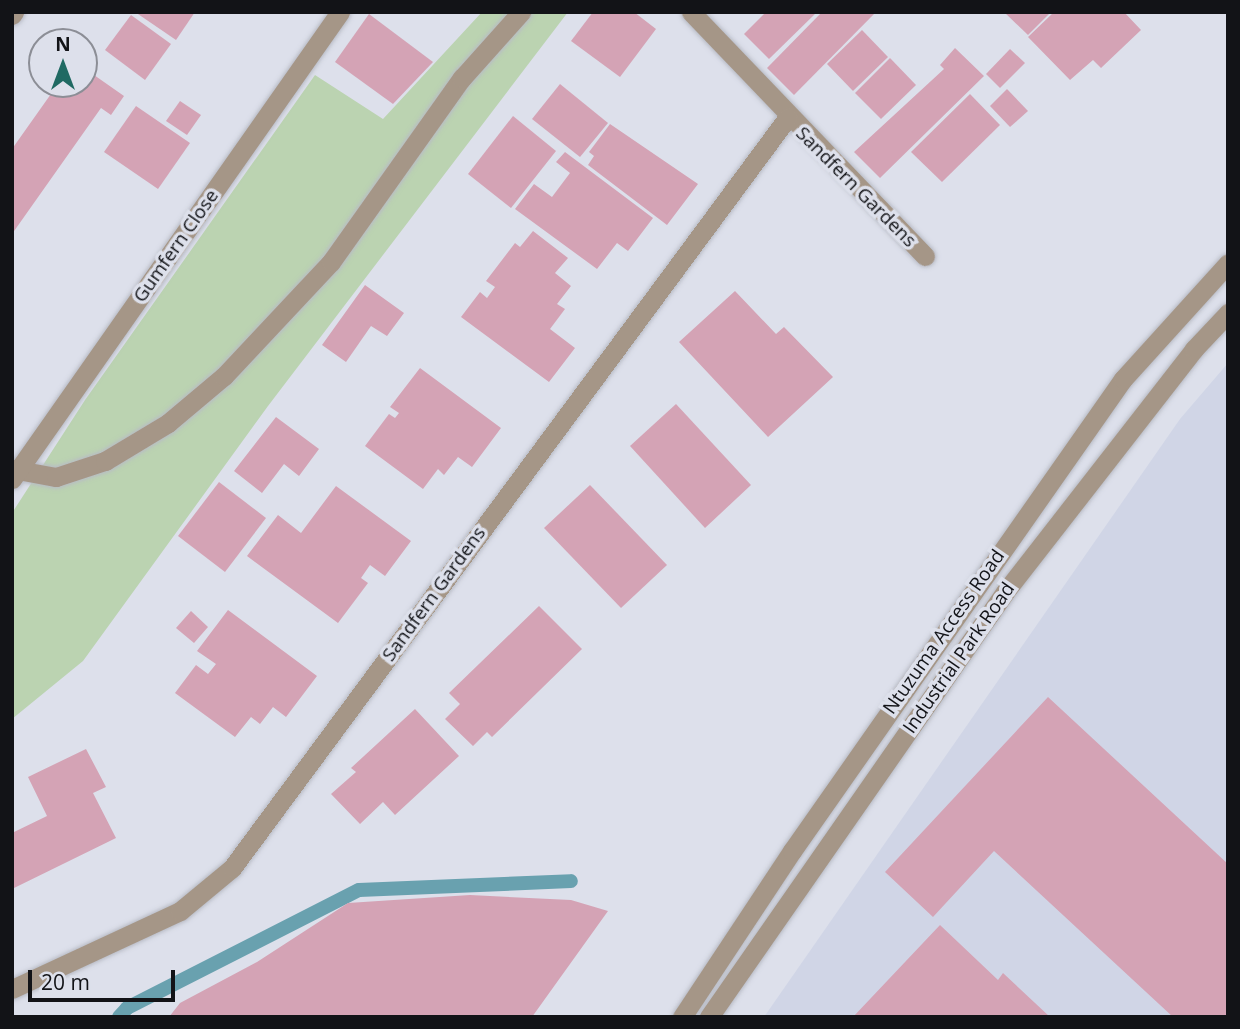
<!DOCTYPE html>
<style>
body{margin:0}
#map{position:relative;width:1240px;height:1029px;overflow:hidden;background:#dde0eb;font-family:"Open Sans",sans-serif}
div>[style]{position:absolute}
.built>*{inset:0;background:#d0d5e6}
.green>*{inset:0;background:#bbd3b1}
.stream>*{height:14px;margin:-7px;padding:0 7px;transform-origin:7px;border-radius:7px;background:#69a1af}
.building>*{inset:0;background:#d4a3b5}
.roads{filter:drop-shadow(0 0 2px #b8bbc5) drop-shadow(0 0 2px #b8bbc5)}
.service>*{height:19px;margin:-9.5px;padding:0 9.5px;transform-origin:9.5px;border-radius:9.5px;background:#a59687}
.minor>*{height:19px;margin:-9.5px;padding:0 9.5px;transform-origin:9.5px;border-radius:9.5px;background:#a59687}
.tertiary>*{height:19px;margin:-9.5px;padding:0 9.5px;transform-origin:9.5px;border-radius:9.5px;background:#a59687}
span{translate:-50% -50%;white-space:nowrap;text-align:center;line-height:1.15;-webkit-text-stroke:7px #dde0eb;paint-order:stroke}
.street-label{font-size:19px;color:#121317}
.frame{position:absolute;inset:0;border:14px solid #121317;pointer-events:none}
.north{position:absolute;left:28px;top:28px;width:70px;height:70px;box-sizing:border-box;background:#dde0eb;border:2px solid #8c8e96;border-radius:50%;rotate:0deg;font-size:19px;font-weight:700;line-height:28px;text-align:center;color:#121317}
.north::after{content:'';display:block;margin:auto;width:24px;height:32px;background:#206a63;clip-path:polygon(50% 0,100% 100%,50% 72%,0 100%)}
.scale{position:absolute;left:28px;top:970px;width:147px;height:32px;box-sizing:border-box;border:4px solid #121317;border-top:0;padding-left:9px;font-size:21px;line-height:24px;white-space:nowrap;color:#121317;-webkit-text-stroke:5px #dde0eb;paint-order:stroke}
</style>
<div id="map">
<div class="built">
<i style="clip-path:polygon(1228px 363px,1228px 1017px,764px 1017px,1180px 419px)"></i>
</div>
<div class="green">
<i style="clip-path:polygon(482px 12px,568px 12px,268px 406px,83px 661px,12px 719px,12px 513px,85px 400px,315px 75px,383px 119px)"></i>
</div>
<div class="stream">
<i style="left:119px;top:1017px;width:12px;rotate:-48deg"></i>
<i style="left:127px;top:1008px;width:260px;rotate:-27deg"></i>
<i style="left:359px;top:890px;width:212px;rotate:-2.4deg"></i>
</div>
<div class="building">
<i style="clip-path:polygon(135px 12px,195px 12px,176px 40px)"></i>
<i style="clip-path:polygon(593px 12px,634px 12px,656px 29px,620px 77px,571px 41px)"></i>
<i style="clip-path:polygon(766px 12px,817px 12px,769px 59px,744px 34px)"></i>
<i style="clip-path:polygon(822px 12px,876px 12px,794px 95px,767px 68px)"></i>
<i style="clip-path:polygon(1004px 12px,1051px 12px,1028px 35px)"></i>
<i style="clip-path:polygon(1054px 12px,1124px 12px,1141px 30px,1101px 68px,1093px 60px,1070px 80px,1028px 37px)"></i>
<i style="clip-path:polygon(369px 14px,433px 62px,393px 104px,335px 62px)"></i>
<i style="clip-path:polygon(131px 15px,171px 44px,145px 80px,105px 50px)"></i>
<i style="clip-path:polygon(862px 30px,888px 57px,853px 91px,827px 64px)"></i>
<i style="clip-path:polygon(955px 48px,984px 76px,880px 178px,854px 152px,944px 69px,940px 65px)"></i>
<i style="clip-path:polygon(1010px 49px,1025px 63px,1000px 88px,986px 74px)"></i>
<i style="clip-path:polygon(890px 58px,916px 85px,881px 119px,855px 93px)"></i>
<i style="clip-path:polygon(84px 68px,124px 96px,111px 115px,101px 108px,12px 234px,12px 149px,58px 84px,84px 84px)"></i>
<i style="clip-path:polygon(560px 84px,608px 123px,580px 157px,532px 119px)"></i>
<i style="clip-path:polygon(1007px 89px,1028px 111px,1010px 127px,990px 106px)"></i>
<i style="clip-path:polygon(970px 94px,1000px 125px,942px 182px,911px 152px)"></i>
<i style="clip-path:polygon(180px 101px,201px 115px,187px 135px,166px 121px)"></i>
<i style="clip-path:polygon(136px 106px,190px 143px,158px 189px,104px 152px)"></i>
<i style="clip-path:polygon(513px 116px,556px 151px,511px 208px,468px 174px)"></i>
<i style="clip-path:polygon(610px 124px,698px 184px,667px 225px,588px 165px,594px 156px,589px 152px)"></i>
<i style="clip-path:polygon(565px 152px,653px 218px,628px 251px,617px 243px,597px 269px,515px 209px,534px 184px,552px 197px,570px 173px,556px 162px)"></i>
<i style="clip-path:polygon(533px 231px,568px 258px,555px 273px,571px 286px,557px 304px,565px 309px,550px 329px,575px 348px,549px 382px,461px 317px,480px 292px,487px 298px,495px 287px,486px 281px,515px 243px,520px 247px)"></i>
<i style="clip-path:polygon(365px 285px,404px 313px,387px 336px,371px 326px,346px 362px,322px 345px)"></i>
<i style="clip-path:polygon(735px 291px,776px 334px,784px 327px,833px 377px,768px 437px,679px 342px)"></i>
<i style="clip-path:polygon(420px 368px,501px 428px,472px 467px,458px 457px,444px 475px,438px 469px,423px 489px,365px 446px,389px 414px,395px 418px,399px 413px,390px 407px)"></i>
<i style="clip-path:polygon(676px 404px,751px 485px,705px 528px,630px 446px)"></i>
<i style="clip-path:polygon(276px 417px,319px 449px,299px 476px,284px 464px,262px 493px,234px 471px)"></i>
<i style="clip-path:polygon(219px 482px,266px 518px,225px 572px,178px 536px)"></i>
<i style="clip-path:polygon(590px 485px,667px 565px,621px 608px,544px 528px)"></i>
<i style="clip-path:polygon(336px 486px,411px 541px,385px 576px,370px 565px,361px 578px,368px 583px,338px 623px,247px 556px,278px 515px,301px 533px)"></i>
<i style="clip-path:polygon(539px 606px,582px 649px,492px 737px,487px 732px,473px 746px,445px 719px,460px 704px,449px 693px)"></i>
<i style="clip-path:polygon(228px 610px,317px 676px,286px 717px,273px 707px,260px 724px,251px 717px,235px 737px,175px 693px,196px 665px,208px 674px,216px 664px,197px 651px)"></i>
<i style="clip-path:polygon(191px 611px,208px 627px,194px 643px,176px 628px)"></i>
<i style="clip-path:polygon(1048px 697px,1228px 864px,1228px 1017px,1173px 1017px,994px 851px,933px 917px,885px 872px)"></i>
<i style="clip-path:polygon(415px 709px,459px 756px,395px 815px,383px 802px,360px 824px,331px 794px,356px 772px,351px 768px)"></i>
<i style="clip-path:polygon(86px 749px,106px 787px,93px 793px,116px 838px,12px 889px,12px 833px,47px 816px,28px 777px)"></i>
<i style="clip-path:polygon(470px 895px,571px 900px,608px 911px,532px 1017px,169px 1017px,180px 1003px,257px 962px,348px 903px)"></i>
<i style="clip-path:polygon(940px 925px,998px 980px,1003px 973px,1050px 1017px,853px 1017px)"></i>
</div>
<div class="roads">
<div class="service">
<i style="left:12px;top:469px;width:45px;rotate:10.3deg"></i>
<i style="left:56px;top:477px;width:52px;rotate:-18.1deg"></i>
<i style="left:105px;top:461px;width:74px;rotate:-31.1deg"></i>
<i style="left:168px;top:423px;width:73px;rotate:-40deg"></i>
<i style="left:224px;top:376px;width:156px;rotate:-46.8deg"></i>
<i style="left:331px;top:262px;width:226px;rotate:-54.6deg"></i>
<i style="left:462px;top:78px;width:89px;rotate:-48.2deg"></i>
</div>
<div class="minor">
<i style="left:691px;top:12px;width:338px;rotate:46.2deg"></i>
<i style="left:12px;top:15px;width:4px;rotate:-56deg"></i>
<i style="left:12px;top:479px;width:571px;rotate:-54.92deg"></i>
<i style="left:12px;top:989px;width:185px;rotate:-24.9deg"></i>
<i style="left:180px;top:911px;width:67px;rotate:-39.6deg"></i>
<i style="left:232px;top:868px;width:934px;rotate:-53.49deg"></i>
</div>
<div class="tertiary">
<i style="left:682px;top:1017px;width:199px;rotate:-56.5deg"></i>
<i style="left:792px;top:851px;width:576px;rotate:-54.96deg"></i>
<i style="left:1123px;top:379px;width:156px;rotate:-47.8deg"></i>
<i style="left:709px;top:1017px;width:518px;rotate:-55.14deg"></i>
<i style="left:1005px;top:592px;width:308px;rotate:-52.1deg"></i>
<i style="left:1194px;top:349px;width:50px;rotate:-46.6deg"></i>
</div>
</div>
<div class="street-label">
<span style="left:856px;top:187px;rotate:45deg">Sandfern Gardens</span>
<span style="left:176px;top:246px;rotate:-55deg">Gumfern Close</span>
<span style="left:434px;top:594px;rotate:-54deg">Sandfern Gardens</span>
<span style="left:944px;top:632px;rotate:-55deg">Ntuzuma Access Road</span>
<span style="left:959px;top:658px;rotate:-55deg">Industrial Park Road</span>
</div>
<div class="frame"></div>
<div class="north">N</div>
<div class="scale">20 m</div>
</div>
